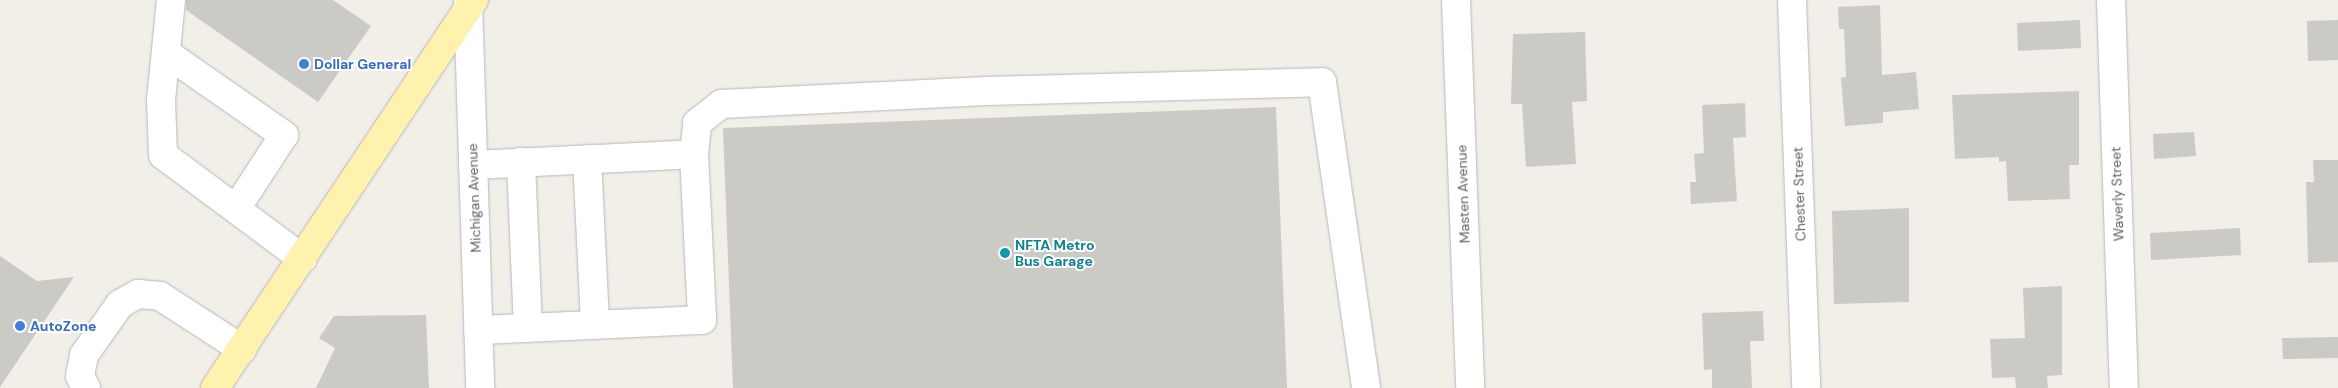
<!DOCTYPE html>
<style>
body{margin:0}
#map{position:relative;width:2338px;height:388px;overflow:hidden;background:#f1efe8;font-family:"DM Sans",sans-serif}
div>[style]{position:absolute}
.building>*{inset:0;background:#cccac5}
.roads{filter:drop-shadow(0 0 1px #b5b8bc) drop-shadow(0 0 1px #b5b8bc)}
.minor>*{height:28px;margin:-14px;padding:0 14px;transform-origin:14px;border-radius:14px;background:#fff}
.major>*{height:28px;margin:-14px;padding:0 14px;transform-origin:14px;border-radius:14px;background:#fff2af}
.dots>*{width:14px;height:14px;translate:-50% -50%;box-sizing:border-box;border:2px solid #fff;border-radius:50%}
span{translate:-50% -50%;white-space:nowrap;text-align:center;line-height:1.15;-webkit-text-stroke:4px #fff;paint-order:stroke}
.shop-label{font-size:14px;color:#366cbe;font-weight:700}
.left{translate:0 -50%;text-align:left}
.street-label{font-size:14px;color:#5f6368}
.culture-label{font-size:14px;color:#0d838f;font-weight:700}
</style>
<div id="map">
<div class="building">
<i style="clip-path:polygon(186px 0,333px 0,371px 26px,318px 102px,186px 10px)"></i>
<i style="clip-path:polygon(1880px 5px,1882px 75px,1916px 72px,1919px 109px,1883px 112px,1883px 123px,1845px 126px,1841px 78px,1846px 77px,1844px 29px,1839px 29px,1838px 7px)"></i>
<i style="clip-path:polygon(2080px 20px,2081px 48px,2018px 51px,2017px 23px)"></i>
<i style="clip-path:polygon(2338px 20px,2338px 60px,2308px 61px,2307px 21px)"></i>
<i style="clip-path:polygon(1585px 32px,1587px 101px,1572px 102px,1576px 164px,1526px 167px,1522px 104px,1511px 104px,1513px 34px)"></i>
<i style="clip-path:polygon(2079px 91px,2079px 165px,2069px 165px,2070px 199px,2008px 201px,2006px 161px,1999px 162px,1999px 157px,1955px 159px,1952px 95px)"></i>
<i style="clip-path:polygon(1745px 103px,1746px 137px,1733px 138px,1737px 201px,1691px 204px,1690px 182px,1696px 182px,1694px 154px,1704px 153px,1702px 105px)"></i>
<i style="clip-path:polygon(1276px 107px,1287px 388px,733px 388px,723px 128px)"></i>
<i style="clip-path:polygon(2194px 132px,2196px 156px,2154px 159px,2153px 134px)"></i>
<i style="clip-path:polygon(2313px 160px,2338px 160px,2338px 262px,2308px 263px,2306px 182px,2314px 182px)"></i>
<i style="clip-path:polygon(1909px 208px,1909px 302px,1834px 304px,1832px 211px)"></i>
<i style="clip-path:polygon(2240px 228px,2241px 255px,2151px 260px,2150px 233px)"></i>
<i style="clip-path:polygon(0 256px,37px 281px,74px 277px,0 387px)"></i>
<i style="clip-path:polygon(2062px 286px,2062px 375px,2047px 376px,2048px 388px,2016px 388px,2015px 377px,1992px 378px,1990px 339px,2025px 338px,2023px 288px)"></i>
<i style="clip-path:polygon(1763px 311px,1764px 341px,1750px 341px,1752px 388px,1712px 388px,1712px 369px,1704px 370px,1702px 313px)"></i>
<i style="clip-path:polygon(426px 315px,429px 388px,316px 388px,335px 348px,319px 338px,334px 316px)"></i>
<i style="clip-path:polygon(2338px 337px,2338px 358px,2283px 359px,2282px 338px)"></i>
</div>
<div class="roads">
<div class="minor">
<i style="left:171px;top:0;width:100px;rotate:95.7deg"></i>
<i style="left:161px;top:100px;width:55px;rotate:87.9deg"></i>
<i style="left:163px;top:155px;width:174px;rotate:36.6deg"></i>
<i style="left:468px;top:0;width:388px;rotate:88.2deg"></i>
<i style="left:1456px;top:0;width:388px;rotate:87.9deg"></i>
<i style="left:1792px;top:0;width:388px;rotate:87.9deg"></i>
<i style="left:2111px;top:0;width:388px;rotate:88.1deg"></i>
<i style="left:166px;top:53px;width:144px;rotate:34.8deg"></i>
<i style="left:284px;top:135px;width:88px;rotate:123deg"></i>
<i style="left:694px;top:154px;width:31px;rotate:-84deg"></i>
<i style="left:697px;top:123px;width:31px;rotate:-38deg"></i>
<i style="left:721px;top:104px;width:266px;rotate:-2.8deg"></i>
<i style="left:987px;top:91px;width:335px;rotate:-1.5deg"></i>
<i style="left:1322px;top:82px;width:309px;rotate:81.8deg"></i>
<i style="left:587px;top:159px;width:166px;rotate:87.2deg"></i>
<i style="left:521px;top:162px;width:166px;rotate:87.6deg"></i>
<i style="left:473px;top:165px;width:221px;rotate:-2.8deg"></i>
<i style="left:694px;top:154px;width:166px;rotate:87.2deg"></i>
<i style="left:702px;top:320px;width:224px;rotate:177.4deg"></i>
<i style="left:86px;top:388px;width:13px;rotate:-117deg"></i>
<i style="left:80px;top:376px;width:21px;rotate:-79deg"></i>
<i style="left:84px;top:355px;width:62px;rotate:-54.8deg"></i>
<i style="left:120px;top:304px;width:21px;rotate:-29deg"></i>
<i style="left:138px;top:294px;width:22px;rotate:5deg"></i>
<i style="left:160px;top:296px;width:98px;rotate:32.9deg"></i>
</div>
<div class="major">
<i style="left:215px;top:388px;width:467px;rotate:-56.3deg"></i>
</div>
</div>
<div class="dots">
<i style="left:304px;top:64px;background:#3f7fe0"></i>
<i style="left:1005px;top:253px;background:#0f9aa8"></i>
<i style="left:20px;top:326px;background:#3f7fe0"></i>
</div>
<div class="shop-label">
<span class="left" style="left:314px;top:64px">Dollar General</span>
<span class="left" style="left:30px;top:326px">AutoZone</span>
</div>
<div class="street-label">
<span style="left:1463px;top:194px;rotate:-92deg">Masten Avenue</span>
<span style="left:1799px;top:194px;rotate:-92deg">Chester Street</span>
<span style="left:2117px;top:194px;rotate:-92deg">Waverly Street</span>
<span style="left:474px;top:198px;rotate:-92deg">Michigan Avenue</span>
</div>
<div class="culture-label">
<span class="left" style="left:1015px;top:253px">NFTA Metro<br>Bus Garage</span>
</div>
</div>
